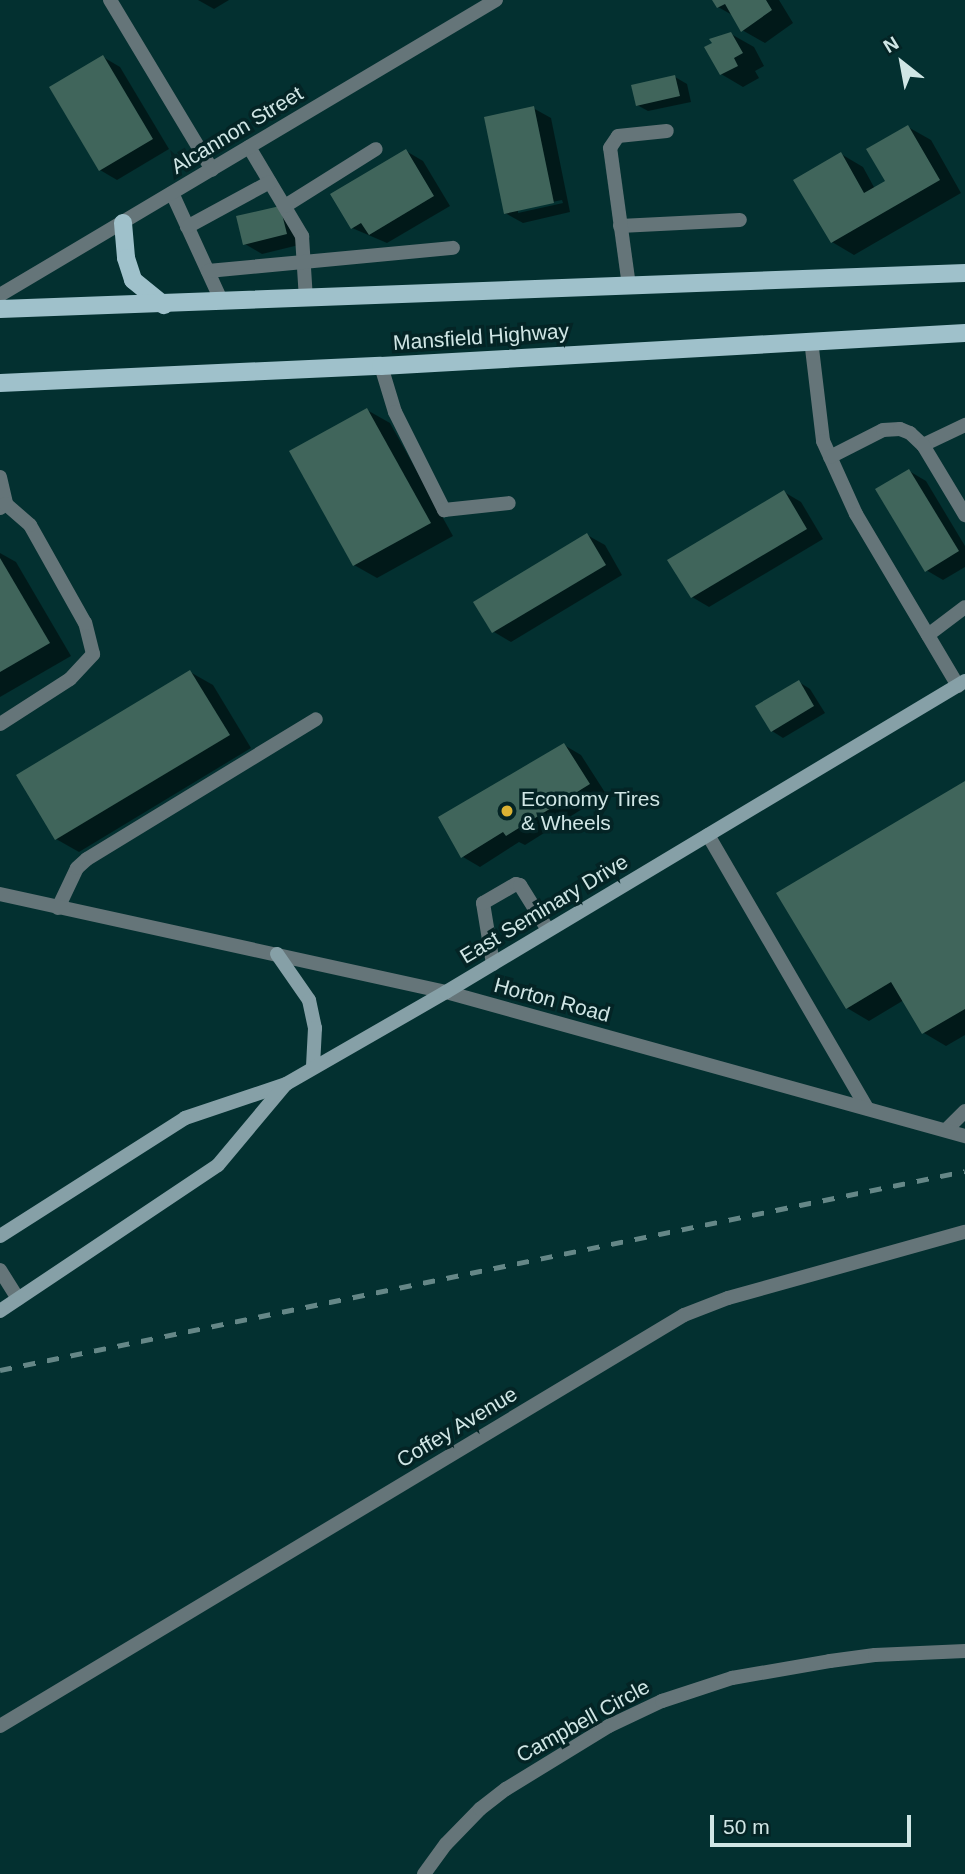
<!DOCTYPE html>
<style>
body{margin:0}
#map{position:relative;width:965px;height:1874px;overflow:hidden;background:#033030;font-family:Helvetica,sans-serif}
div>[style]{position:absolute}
.shadow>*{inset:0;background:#0007}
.building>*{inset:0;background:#40655b}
.service>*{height:14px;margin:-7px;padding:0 7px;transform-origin:7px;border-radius:7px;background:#657579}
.minor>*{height:14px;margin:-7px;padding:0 7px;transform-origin:7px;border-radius:7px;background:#657579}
.tertiary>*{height:14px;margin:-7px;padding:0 7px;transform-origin:7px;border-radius:7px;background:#657579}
.secondary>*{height:14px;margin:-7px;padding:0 7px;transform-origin:7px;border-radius:7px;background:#86a0a7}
.primary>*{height:18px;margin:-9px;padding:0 9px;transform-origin:9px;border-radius:9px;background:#9fc1cb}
.rail>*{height:5px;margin-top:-2.5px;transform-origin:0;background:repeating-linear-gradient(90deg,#658787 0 12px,transparent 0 24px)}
.dots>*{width:19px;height:19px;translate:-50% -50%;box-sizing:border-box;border:4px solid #042425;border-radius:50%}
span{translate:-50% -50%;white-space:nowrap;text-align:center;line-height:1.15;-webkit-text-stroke:7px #042425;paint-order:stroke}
.street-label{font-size:21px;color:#d0e6e5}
.poi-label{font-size:21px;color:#d0e6e5}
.left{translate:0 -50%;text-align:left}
.north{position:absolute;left:867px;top:28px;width:70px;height:70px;-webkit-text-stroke:5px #042425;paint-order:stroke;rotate:329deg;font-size:19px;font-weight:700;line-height:28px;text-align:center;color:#d0e6e5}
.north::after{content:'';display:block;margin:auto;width:24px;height:32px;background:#d0e6e5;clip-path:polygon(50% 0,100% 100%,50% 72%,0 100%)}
.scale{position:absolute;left:710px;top:1815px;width:201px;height:32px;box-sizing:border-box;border:4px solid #d0e6e5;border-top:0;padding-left:9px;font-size:21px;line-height:24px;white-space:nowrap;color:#d0e6e5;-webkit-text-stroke:5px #042425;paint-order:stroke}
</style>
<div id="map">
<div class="shadow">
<i style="clip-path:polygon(198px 0,229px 0,214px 9px)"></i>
<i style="clip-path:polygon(714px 0,779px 0,793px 23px,765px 43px,742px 30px,734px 16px,718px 7px)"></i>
<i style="clip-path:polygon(731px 34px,754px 47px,764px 66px,755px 71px,759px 78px,743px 87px,721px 74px)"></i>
<i style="clip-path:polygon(103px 57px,120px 67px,169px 149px,117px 180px,100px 170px)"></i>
<i style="clip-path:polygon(675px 77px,687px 84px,691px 102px,648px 111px,637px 105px)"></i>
<i style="clip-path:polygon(evenodd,533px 108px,551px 118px,570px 212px,523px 223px,505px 213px,533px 108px,562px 200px,563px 203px,518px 213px,518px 209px,562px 200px)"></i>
<i style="clip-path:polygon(908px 127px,931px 140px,961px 193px,854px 255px,832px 242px,841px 154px,863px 167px,875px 189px,887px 182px)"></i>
<i style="clip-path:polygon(406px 151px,423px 161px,450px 206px,387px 243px,352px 228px)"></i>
<i style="clip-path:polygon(280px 207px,303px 244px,262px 254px,245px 244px)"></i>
<i style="clip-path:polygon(367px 410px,390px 423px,453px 536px,377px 578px,354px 565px)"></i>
<i style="clip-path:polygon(909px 471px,926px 481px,965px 546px,965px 567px,943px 580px,926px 570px)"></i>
<i style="clip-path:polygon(784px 492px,801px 502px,823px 539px,709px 607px,692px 597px)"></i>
<i style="clip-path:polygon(587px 535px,605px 545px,622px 575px,511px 642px,494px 632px,476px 602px)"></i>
<i style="clip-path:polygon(0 553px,16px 562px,71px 656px,0 697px)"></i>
<i style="clip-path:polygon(190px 672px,213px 685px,251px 748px,79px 852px,56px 839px)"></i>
<i style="clip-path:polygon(799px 682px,810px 689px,825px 713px,783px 738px,772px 731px)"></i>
<i style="clip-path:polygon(564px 745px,581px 755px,606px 794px,525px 845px,519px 842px,480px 867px,463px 857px)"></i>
<i style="clip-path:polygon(965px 783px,965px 1035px,946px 1046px,924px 1033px,904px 1000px,869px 1021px,847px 1008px)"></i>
</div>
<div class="building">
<i style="clip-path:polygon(712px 0,766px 0,772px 10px,741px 32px,725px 4px,717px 8px)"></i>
<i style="clip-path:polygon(731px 32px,743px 53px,734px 58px,738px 66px,720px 75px,704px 47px,712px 43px,709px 39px)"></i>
<i style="clip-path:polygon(103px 55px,153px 139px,99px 171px,49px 87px)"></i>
<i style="clip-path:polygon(675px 75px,680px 96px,636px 106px,631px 85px)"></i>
<i style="clip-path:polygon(534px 106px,554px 203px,504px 214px,484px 117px)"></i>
<i style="clip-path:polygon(908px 125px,940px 180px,831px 243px,793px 180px,841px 152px,864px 193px,885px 181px,866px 149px)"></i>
<i style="clip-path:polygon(406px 149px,434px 196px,369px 235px,361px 223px,351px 229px,330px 194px)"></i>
<i style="clip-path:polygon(280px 206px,287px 234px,243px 245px,236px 216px)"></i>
<i style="clip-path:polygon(367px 408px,431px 523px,353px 566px,289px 451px)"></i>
<i style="clip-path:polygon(909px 469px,959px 551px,925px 572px,875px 489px)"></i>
<i style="clip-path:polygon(784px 490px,807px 529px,691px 598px,667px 560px)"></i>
<i style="clip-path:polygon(587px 533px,606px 565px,492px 633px,473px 602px)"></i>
<i style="clip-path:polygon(0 558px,50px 643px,0 672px)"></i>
<i style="clip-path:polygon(190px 670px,230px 735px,55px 840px,16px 775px)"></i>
<i style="clip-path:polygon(799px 680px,814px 706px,771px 732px,755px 706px)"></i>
<i style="clip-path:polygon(564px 743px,590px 784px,506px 836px,503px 832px,461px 858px,438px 817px)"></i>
<i style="clip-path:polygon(965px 781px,965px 1009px,922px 1034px,891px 982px,846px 1009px,776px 893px)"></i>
</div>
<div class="service">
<i style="left:249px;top:147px;width:104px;rotate:59.2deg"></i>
<i style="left:302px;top:236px;width:63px;rotate:86.4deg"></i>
<i style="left:172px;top:193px;width:120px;rotate:65.4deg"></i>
<i style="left:285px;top:206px;width:107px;rotate:-32.1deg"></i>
<i style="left:620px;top:226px;width:120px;rotate:-2.9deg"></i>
<i style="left:187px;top:227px;width:94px;rotate:-28.5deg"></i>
<i style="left:208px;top:271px;width:246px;rotate:-5.4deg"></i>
<i style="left:629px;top:286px;width:139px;rotate:-97.8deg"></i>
<i style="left:610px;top:148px;width:14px;rotate:-56deg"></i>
<i style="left:618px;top:136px;width:49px;rotate:-5.8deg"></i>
<i style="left:811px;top:340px;width:102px;rotate:83.2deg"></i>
<i style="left:823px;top:441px;width:80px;rotate:65.7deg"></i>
<i style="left:856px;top:514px;width:200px;rotate:59.3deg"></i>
<i style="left:381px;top:366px;width:48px;rotate:73.1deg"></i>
<i style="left:395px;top:412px;width:110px;rotate:63.4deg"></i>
<i style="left:444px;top:510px;width:65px;rotate:-6.1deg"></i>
<i style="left:923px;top:445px;width:47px;rotate:-25.5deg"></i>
<i style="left:830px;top:457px;width:59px;rotate:-27deg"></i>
<i style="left:883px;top:430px;width:17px;rotate:-3deg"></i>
<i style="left:900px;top:429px;width:11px;rotate:22deg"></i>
<i style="left:910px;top:433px;width:18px;rotate:43deg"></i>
<i style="left:923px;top:445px;width:82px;rotate:59deg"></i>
<i style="left:0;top:477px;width:28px;rotate:77deg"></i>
<i style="left:6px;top:504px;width:7px;rotate:146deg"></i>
<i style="left:928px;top:635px;width:46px;rotate:-37.1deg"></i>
<i style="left:0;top:724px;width:83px;rotate:-32.7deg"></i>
<i style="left:70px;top:679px;width:34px;rotate:-47deg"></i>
<i style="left:93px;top:654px;width:32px;rotate:-104deg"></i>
<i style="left:85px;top:623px;width:112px;rotate:-119.3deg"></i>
<i style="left:30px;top:525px;width:32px;rotate:-139deg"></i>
<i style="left:708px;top:835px;width:316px;rotate:59.8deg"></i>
<i style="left:58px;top:908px;width:44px;rotate:-64.6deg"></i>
<i style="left:77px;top:868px;width:13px;rotate:-42deg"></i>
<i style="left:87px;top:859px;width:268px;rotate:-31.4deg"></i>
<i style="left:493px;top:964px;width:62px;rotate:-99.3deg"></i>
<i style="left:483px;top:903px;width:38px;rotate:-30deg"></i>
<i style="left:516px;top:884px;width:4px;rotate:14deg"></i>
<i style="left:520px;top:885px;width:53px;rotate:58.1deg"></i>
<i style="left:0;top:1270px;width:34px;rotate:58deg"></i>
</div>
<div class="minor">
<i style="left:110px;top:0;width:198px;rotate:59deg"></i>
<i style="left:0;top:295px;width:577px;rotate:-30.74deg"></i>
<i style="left:946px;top:1130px;width:27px;rotate:-45deg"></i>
<i style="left:0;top:1726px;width:798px;rotate:-31deg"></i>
<i style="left:684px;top:1315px;width:47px;rotate:-21.1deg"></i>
<i style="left:728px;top:1298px;width:246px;rotate:-15.6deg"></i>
<i style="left:424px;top:1874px;width:37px;rotate:-54deg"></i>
<i style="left:446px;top:1844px;width:49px;rotate:-45.8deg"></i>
<i style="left:480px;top:1809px;width:33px;rotate:-38deg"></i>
<i style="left:506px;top:1789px;width:121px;rotate:-31.5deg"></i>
<i style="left:609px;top:1726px;width:59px;rotate:-25.3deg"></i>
<i style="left:662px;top:1701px;width:74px;rotate:-18.2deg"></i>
<i style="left:732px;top:1678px;width:99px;rotate:-9.8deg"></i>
<i style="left:830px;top:1661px;width:45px;rotate:-7.6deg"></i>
<i style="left:875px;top:1655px;width:90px;rotate:-2.5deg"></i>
</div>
<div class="tertiary">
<i style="left:0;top:894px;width:457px;rotate:12.4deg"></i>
<i style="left:446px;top:992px;width:539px;rotate:15.51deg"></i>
</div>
<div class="secondary">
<i style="left:277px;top:954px;width:56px;rotate:55.2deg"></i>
<i style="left:309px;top:1000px;width:29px;rotate:78deg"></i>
<i style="left:315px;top:1028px;width:39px;rotate:93deg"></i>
<i style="left:0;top:1236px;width:219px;rotate:-32.5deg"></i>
<i style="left:185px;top:1118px;width:107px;rotate:-18.6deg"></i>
<i style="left:286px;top:1084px;width:185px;rotate:-29.9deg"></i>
<i style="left:446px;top:992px;width:605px;rotate:-30.93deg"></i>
<i style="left:0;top:1311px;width:262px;rotate:-33.8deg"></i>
<i style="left:218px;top:1165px;width:104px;rotate:-50.1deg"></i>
</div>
<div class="primary">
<i style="left:123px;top:223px;width:35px;rotate:85deg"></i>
<i style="left:126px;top:258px;width:23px;rotate:72deg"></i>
<i style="left:133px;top:280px;width:40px;rotate:39deg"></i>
<i style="left:0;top:309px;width:966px;rotate:-2.14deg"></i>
<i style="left:0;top:383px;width:381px;rotate:-2.6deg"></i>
<i style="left:381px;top:366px;width:585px;rotate:-3.23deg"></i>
</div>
<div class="rail">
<i style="left:0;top:1370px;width:985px;rotate:-11.65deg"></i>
</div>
<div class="dots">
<i style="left:507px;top:811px;background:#dbb233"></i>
</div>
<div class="street-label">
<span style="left:237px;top:130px;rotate:-31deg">Alcannon Street</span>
<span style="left:481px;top:337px;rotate:-4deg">Mansfield Highway</span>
<span style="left:544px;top:909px;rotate:-31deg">East Seminary Drive</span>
<span style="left:552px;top:1000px;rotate:15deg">Horton Road</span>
<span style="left:457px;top:1427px;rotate:-31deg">Coffey Avenue</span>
<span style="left:583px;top:1721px;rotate:-29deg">Campbell Circle</span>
</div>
<div class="poi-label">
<span class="left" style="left:521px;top:811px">Economy Tires<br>&amp; Wheels</span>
</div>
<div class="north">N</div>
<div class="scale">50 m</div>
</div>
